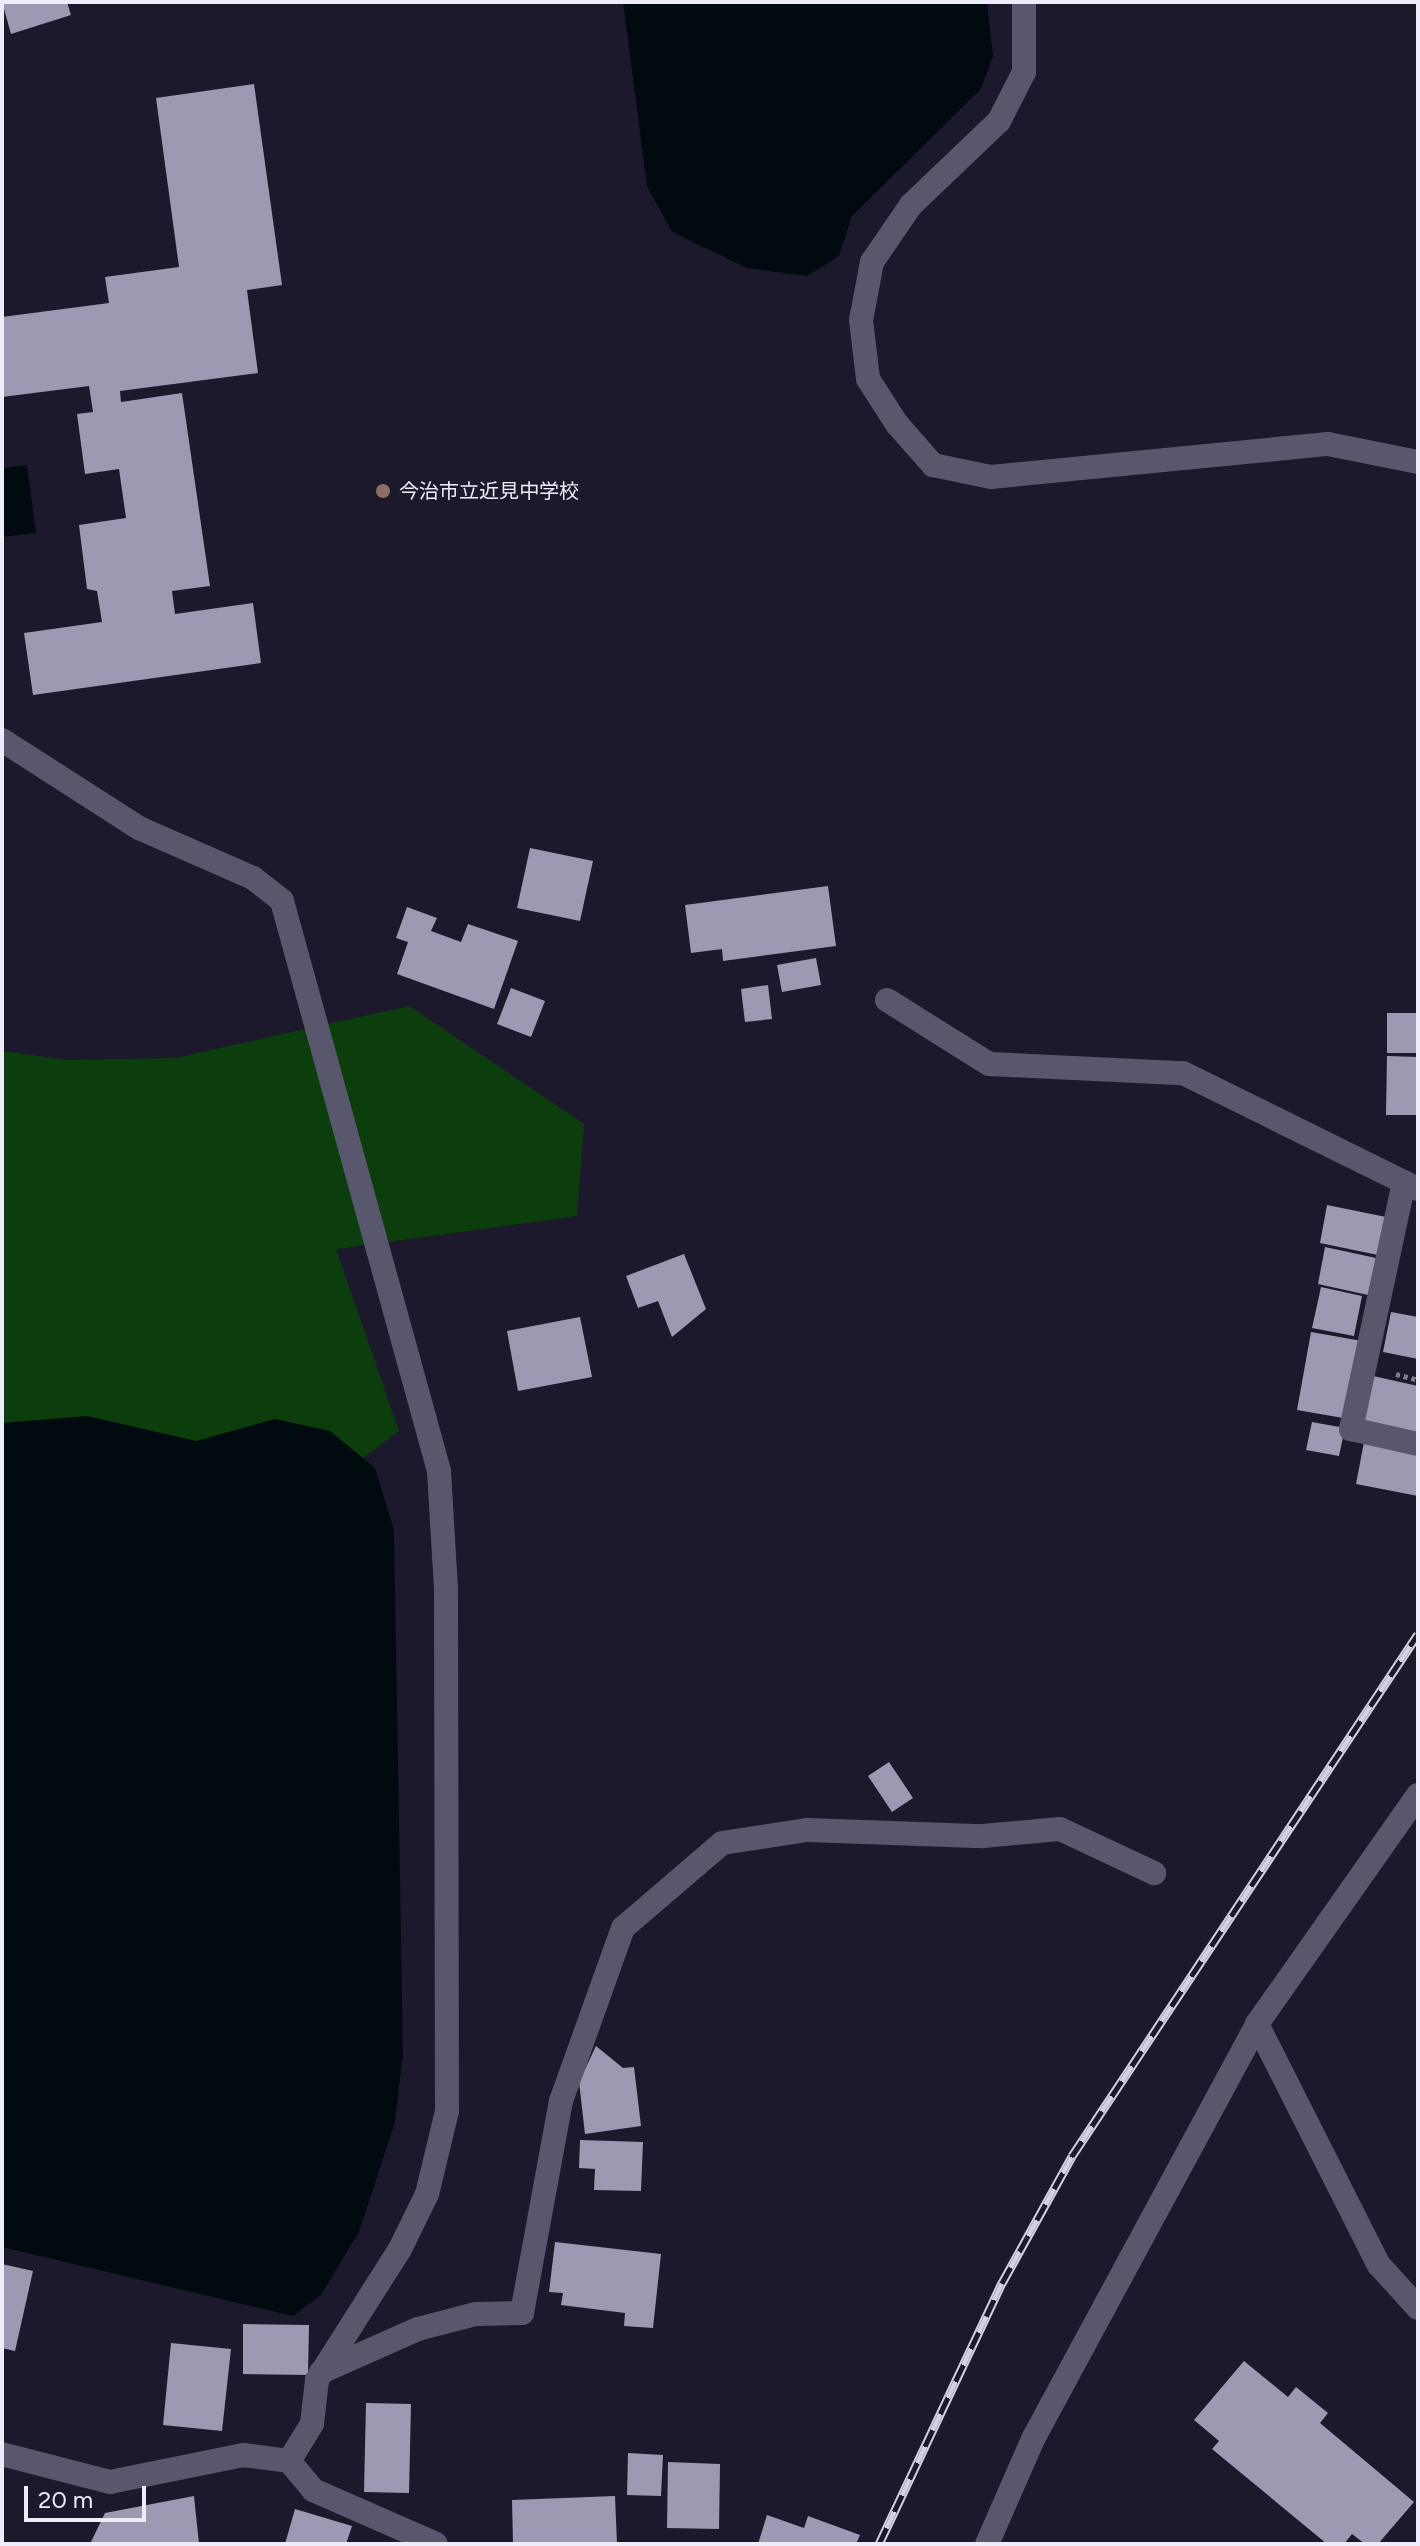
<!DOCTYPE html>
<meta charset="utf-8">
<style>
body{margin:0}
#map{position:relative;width:1420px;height:2546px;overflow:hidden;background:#1c192c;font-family:Figtree,"Noto Sans JP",sans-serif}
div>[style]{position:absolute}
.green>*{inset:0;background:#0c3e0d}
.water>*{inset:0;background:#010b0f}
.building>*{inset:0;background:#9c99b2}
.path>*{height:5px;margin-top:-2.5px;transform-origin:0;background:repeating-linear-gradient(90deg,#7e7c8c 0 4px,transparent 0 8px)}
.minor>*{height:24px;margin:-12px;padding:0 12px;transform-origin:12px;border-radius:12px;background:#59576d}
.rail>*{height:9px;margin-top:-4.5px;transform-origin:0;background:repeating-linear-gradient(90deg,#1c192c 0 18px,#d2d1df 0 36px);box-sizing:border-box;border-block:2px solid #d2d1df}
.dots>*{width:22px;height:22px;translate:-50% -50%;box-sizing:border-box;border:4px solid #1c192c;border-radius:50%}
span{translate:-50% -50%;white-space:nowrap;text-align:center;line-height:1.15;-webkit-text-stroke:8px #1c192c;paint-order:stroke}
.poi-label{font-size:20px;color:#edecf9}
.left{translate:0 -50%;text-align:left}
.frame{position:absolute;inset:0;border:4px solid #edecf9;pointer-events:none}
.scale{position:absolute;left:24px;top:2486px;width:122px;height:36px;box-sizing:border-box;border:4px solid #edecf9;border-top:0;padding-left:10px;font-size:24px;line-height:28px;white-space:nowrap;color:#edecf9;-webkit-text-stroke:6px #1c192c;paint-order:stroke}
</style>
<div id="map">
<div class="green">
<i style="clip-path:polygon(409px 1006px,584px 1124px,577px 1216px,336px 1249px,399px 1431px,327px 1485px,2px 1476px,2px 1051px,66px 1060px,175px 1058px)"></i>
</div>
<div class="water">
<i style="clip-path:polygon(623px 2px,987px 2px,993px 56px,981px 89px,852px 216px,839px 256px,807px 276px,747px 268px,672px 232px,647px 186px)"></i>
<i style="clip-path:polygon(27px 465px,36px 533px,2px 537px,2px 468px)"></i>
<i style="clip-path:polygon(87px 1416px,196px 1441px,275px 1419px,330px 1431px,375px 1468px,394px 1530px,403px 2053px,395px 2122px,359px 2232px,321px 2295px,293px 2316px,2px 2247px,2px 1423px)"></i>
</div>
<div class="building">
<i style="clip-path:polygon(2px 2px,67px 2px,71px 15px,11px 34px)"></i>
<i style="clip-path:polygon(254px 84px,282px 285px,247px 290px,258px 373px,120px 391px,121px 402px,182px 393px,210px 586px,172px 591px,175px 614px,253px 603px,261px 663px,33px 695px,24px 633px,102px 622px,97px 591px,87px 589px,79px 525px,126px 518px,119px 469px,85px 474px,77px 414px,93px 412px,89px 386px,2px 397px,2px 317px,109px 303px,105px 277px,179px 267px,156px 98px)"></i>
<i style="clip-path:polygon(530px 848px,593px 861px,580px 921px,517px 908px)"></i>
<i style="clip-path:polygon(828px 886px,836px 946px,723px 961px,722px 949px,691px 953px,685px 905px)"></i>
<i style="clip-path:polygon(407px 907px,437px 918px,431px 931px,461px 942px,468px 924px,518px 941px,494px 1009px,397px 974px,408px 942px,396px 938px)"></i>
<i style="clip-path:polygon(816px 958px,821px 985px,782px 992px,777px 965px)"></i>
<i style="clip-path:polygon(768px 985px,772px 1019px,745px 1022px,741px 989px)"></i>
<i style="clip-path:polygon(511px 988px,545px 1001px,531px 1037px,497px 1024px)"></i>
<i style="clip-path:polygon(1387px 1013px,1418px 1013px,1418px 1053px,1387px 1053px)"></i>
<i style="clip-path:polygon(1387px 1056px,1418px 1057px,1418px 1115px,1386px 1115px)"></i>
<i style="clip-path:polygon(1327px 1205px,1386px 1217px,1378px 1255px,1320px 1243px)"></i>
<i style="clip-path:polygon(1325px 1247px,1376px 1258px,1368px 1295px,1318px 1284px)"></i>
<i style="clip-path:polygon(684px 1254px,706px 1309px,672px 1337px,658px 1301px,638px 1308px,626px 1276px)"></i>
<i style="clip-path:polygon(1321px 1287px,1362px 1296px,1354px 1336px,1312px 1328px)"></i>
<i style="clip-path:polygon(1391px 1312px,1418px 1317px,1418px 1359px,1383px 1352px)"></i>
<i style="clip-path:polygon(580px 1317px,592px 1377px,518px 1391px,507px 1331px)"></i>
<i style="clip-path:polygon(1311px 1332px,1362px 1341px,1349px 1419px,1297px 1410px)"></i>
<i style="clip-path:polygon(1373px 1376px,1418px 1386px,1418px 1437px,1363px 1424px)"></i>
<i style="clip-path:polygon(1312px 1422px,1345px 1428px,1339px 1456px,1306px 1450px)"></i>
<i style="clip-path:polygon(1364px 1442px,1418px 1451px,1418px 1496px,1356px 1484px)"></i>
<i style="clip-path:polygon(889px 1762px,913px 1798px,892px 1812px,868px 1776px)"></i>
<i style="clip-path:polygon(596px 2046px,623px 2068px,634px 2067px,641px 2126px,585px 2134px,579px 2082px)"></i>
<i style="clip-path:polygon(580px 2140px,643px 2142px,641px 2191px,594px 2190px,595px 2169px,579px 2168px)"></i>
<i style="clip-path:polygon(555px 2242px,661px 2254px,653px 2328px,624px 2326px,625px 2313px,561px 2305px,563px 2293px,549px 2292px)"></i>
<i style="clip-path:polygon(2px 2264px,33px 2271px,15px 2351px,2px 2348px)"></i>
<i style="clip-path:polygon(243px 2324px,309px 2325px,308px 2375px,243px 2374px)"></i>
<i style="clip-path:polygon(171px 2343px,231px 2349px,222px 2431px,163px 2425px)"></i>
<i style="clip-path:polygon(1244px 2361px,1288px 2397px,1296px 2387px,1328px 2413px,1320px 2423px,1414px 2502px,1378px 2544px,1365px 2544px,1352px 2534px,1344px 2544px,1327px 2544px,1212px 2449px,1219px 2441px,1194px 2420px)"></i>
<i style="clip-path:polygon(366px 2403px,411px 2404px,409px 2493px,364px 2492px)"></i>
<i style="clip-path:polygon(628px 2453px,663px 2455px,661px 2496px,627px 2495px)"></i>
<i style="clip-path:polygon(668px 2462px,720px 2464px,719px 2529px,667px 2528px)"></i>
<i style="clip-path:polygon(194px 2496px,199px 2544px,90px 2544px,105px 2513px)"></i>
<i style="clip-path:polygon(615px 2496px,617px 2544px,513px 2544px,512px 2500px)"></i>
<i style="clip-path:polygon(295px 2509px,352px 2526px,346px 2544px,285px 2544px)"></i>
<i style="clip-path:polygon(767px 2515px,804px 2528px,808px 2516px,860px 2535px,856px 2544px,758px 2544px)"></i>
</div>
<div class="path">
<i style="left:1396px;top:1374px;width:23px;rotate:15deg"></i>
</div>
<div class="minor">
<i style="left:1024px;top:2px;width:70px;rotate:90deg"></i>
<i style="left:1024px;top:72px;width:55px;rotate:117deg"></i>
<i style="left:999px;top:121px;width:122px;rotate:136.3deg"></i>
<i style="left:911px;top:205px;width:69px;rotate:124.4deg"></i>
<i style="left:872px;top:262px;width:59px;rotate:100.7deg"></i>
<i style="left:861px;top:320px;width:59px;rotate:83.2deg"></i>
<i style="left:868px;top:379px;width:54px;rotate:57.2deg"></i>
<i style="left:897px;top:424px;width:55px;rotate:48.7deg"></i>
<i style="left:933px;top:465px;width:59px;rotate:11.7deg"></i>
<i style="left:991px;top:477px;width:339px;rotate:-5.6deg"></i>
<i style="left:1328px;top:444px;width:92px;rotate:11.3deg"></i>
<i style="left:2px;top:740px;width:163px;rotate:32.7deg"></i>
<i style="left:139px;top:828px;width:124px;rotate:23.7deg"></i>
<i style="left:253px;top:878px;width:37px;rotate:38deg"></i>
<i style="left:282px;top:901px;width:591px;rotate:74.6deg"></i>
<i style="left:439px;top:1471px;width:117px;rotate:86.6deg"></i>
<i style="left:446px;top:1588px;width:523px;rotate:89.89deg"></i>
<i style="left:447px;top:2111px;width:85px;rotate:103.5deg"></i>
<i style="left:427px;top:2194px;width:61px;rotate:116.1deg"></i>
<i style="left:400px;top:2249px;width:155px;rotate:122.4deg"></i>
<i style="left:317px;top:2380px;width:44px;rotate:96.5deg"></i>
<i style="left:312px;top:2424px;width:44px;rotate:121.9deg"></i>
<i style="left:887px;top:1000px;width:120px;rotate:32.1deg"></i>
<i style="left:989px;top:1064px;width:194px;rotate:2.7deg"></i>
<i style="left:1183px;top:1073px;width:262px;rotate:26.3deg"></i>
<i style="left:1404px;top:1182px;width:253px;rotate:102.1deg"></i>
<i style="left:1351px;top:1429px;width:69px;rotate:12.6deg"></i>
<i style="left:1257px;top:2024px;width:270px;rotate:63.2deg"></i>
<i style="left:1379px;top:2265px;width:58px;rotate:47.8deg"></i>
<i style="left:321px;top:2372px;width:106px;rotate:-23.9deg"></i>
<i style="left:418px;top:2329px;width:60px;rotate:-14.5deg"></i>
<i style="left:476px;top:2314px;width:46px;rotate:-1.2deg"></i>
<i style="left:522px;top:2313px;width:216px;rotate:-79.6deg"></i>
<i style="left:561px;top:2101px;width:184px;rotate:-70.3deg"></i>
<i style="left:623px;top:1928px;width:130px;rotate:-40.6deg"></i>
<i style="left:722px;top:1843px;width:86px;rotate:-8.7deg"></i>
<i style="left:807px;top:1830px;width:176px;rotate:2deg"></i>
<i style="left:983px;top:1836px;width:77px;rotate:-5.2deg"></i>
<i style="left:1060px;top:1829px;width:104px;rotate:25.1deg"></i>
<i style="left:2px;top:2454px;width:112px;rotate:14.5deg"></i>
<i style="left:110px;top:2482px;width:136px;rotate:-11.5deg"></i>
<i style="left:243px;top:2455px;width:46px;rotate:7.4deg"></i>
<i style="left:289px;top:2461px;width:38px;rotate:50deg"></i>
<i style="left:313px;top:2490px;width:134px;rotate:23.7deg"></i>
<i style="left:987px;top:2544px;width:115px;rotate:-66.3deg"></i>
<i style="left:1033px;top:2439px;width:472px;rotate:-61.6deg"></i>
<i style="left:1257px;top:2024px;width:280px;rotate:-54.9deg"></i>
</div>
<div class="rail">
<i style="left:879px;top:2544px;width:289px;rotate:-64.8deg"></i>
<i style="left:1002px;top:2283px;width:145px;rotate:-61.1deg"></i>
<i style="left:1072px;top:2156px;width:626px;rotate:-56.46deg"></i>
</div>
<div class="dots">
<i style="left:383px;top:491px;background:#8d6e63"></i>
</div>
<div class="poi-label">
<span class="left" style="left:399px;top:491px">今治市立近見中学校</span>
</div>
<div class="frame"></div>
<div class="scale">20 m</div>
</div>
